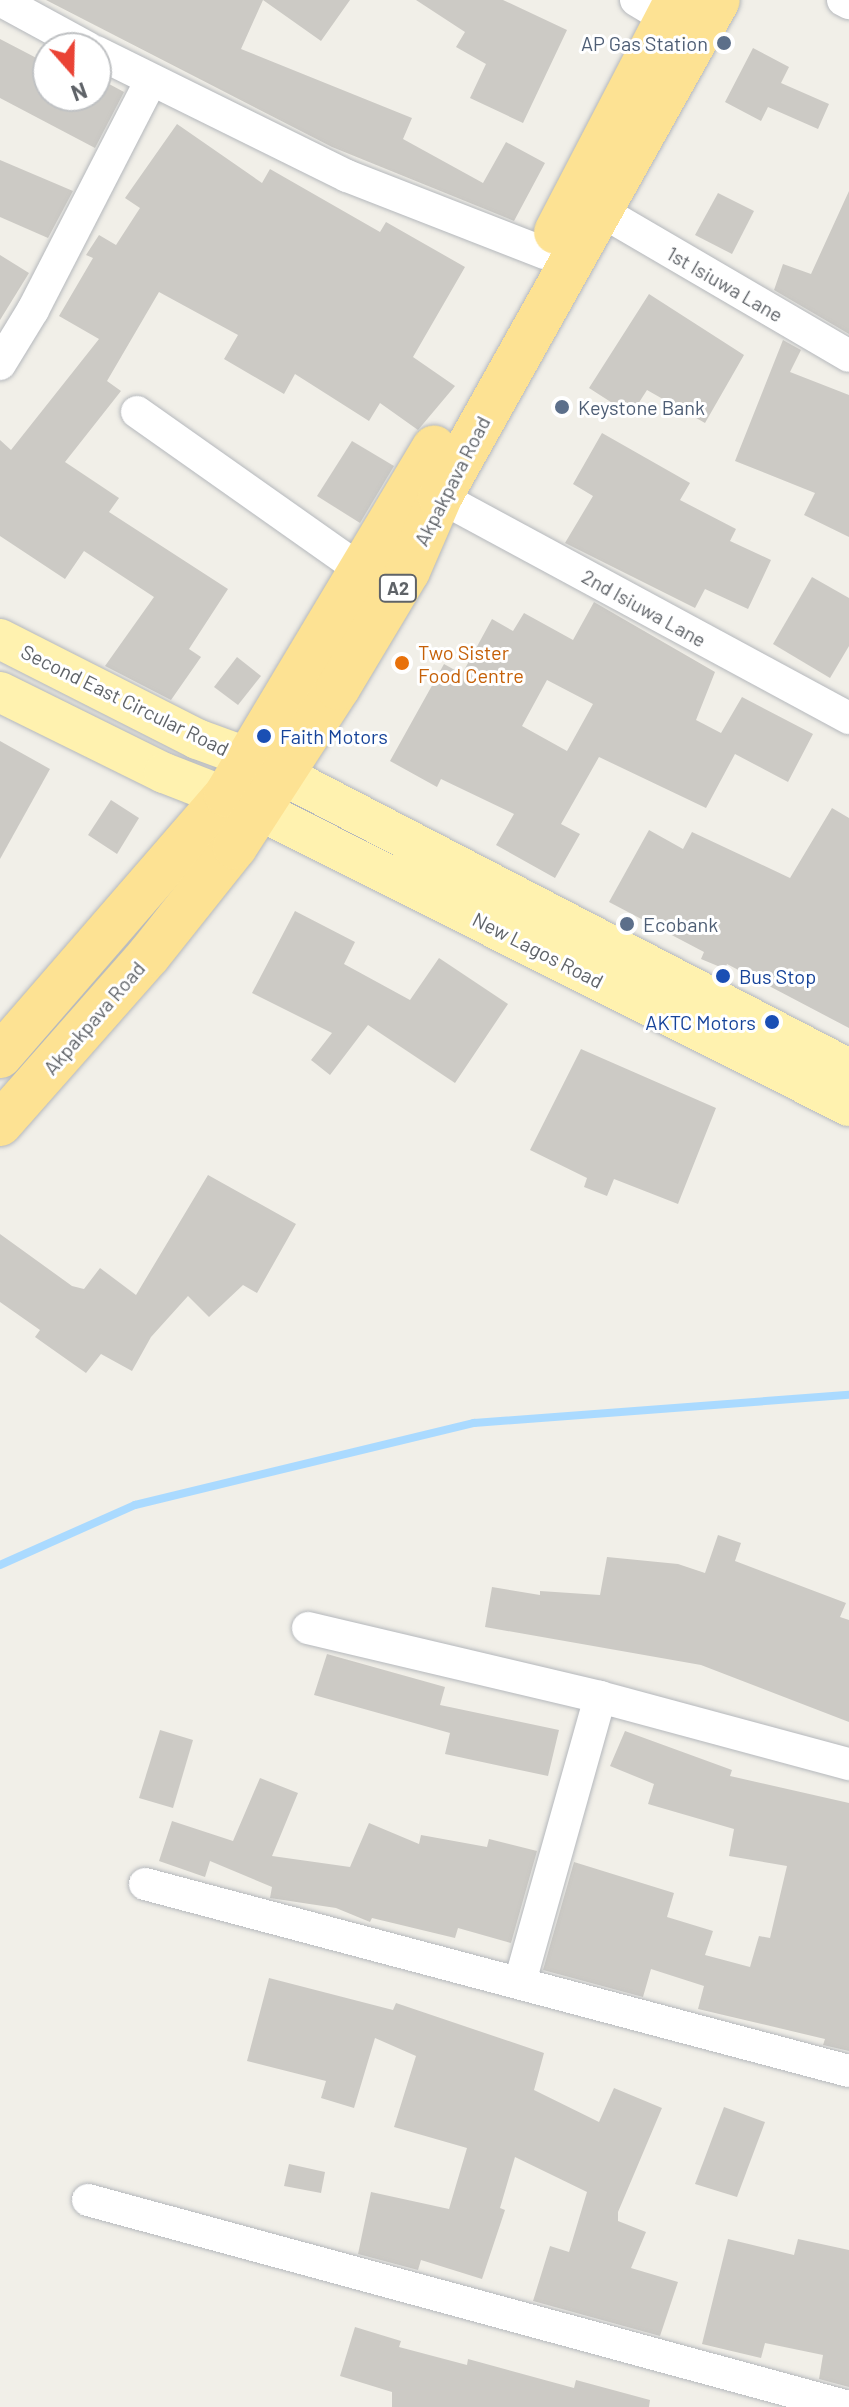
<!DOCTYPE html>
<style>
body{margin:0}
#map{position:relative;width:849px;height:2407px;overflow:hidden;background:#f1efe8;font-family:Barlow,sans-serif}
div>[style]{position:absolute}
.stream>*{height:8px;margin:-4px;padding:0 4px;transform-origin:4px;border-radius:4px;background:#aadaff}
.building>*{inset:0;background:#cccac5}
.roads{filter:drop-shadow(0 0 2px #b5b8bc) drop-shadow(0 0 2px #b5b8bc)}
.minor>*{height:32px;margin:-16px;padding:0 16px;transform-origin:16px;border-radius:16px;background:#fff}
.major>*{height:40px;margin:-20px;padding:0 20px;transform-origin:20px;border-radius:20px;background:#fff2af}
.highway>*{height:44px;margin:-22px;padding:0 22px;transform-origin:22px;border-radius:22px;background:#fde293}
.dots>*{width:22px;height:22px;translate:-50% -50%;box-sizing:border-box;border:4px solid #fff;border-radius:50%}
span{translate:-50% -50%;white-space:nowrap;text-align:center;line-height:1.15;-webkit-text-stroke:6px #fff;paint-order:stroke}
.shield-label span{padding:2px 6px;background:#fff;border:2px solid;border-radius:6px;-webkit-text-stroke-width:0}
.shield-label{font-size:18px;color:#5f6368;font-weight:700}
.service-label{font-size:20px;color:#4e5e75}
.right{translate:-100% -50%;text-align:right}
.left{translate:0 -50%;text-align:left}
.street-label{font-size:20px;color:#5f6368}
.food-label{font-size:20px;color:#c56008}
.transit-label{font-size:20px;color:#164399}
.north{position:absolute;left:32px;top:32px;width:80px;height:80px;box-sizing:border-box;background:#fff;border:2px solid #bfc1c3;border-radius:50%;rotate:160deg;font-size:22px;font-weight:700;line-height:32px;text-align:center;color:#5f6368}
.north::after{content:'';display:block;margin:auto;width:28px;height:36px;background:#ea4335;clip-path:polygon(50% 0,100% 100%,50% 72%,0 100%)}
</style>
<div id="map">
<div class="stream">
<i style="left:0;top:1565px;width:148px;rotate:-24deg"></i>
<i style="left:135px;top:1505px;width:349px;rotate:-13.6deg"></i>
<i style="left:474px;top:1423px;width:376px;rotate:-4.3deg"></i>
</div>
<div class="building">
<i style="clip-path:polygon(46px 0,350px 0,321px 41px,263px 0,241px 49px,412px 118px,403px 139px,483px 183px,506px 142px,545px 163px,514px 221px,332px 147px)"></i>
<i style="clip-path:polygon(416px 0,503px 0,567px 30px,523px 123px,470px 98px,486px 64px,456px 47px,465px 32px)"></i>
<i style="clip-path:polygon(0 39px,48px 64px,48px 96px,96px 96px,96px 77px,124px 92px,95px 148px,0 98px)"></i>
<i style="clip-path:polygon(753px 48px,789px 67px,781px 83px,829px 104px,818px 129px,768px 107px,761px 121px,725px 102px)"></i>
<i style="clip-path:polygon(177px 124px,262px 183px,270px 169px,380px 232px,386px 222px,465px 267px,413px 357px,455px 386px,418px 430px,380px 403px,369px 421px,295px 374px,284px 394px,224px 359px,238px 335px,159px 292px,107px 381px,121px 391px,65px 462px,119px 498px,109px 512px,228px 589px,189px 649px,201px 657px,171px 700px,105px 666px,154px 597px,84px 551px,65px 579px,0 536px,0 440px,11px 450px,99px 339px,59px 316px,93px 258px,86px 255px,99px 235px,116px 245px,140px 208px,125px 198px)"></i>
<i style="clip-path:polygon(0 160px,73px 191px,48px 238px,0 217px)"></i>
<i style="clip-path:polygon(849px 191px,849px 334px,774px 290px,783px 264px,811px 274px)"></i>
<i style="clip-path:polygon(718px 193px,754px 211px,732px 254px,695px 235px)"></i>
<i style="clip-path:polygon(0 255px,29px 273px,0 320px)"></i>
<i style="clip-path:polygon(649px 294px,744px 355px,705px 423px,647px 390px,631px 415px,589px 388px)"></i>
<i style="clip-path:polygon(783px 340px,801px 350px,790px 372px,849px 395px,849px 537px,804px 515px,815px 493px,735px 461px)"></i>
<i style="clip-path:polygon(602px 433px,690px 483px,680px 500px,736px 529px,730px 541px,771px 560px,748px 609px,705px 589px,695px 608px,565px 543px,593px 496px,573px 484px)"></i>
<i style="clip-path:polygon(352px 441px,394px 466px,360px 523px,317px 496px)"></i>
<i style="clip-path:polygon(812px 577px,849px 598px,849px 646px,830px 678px,773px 644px)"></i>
<i style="clip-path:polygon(evenodd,594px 602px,715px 672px,696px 720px,721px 733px,742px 697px,813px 734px,788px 782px,735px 754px,706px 808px,599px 757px,561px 824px,580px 834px,555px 878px,496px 845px,514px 814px,441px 779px,437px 787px,390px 761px,444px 664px,462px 674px,492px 619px,513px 631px,524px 613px,573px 640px,594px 602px,547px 680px,593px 704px,567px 751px,522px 726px,547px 680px)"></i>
<i style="clip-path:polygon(237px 657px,261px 676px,238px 705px,214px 687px)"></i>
<i style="clip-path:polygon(0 741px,50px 769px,0 859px)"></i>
<i style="clip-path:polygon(111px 800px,139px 818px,117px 854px,88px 835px)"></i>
<i style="clip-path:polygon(832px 808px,849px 818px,849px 1028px,727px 964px,725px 969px,701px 959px,704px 952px,609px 902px,649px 830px,683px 849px,692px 832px,790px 878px)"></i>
<i style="clip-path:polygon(295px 911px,355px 942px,344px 964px,410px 1000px,439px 958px,508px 1004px,455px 1083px,368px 1025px,330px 1075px,311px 1060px,332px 1033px,252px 993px)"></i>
<i style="clip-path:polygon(581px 1049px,716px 1108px,678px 1204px,614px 1179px,607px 1196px,584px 1187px,587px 1178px,530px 1150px)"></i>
<i style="clip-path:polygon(208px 1175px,296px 1224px,257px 1293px,243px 1285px,209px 1317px,188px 1296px,151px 1337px,132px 1371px,101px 1354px,86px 1373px,35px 1337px,40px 1330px,0 1302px,0 1234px,72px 1286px,84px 1289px,100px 1268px,136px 1295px)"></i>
<i style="clip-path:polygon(718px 1535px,741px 1543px,735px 1561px,846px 1603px,840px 1617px,849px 1620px,849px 1722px,701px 1665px,485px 1627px,492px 1587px,540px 1595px,540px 1591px,600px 1595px,607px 1557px,678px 1564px,705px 1573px)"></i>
<i style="clip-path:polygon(327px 1654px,445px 1687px,440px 1705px,559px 1730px,548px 1776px,445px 1754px,450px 1733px,314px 1695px)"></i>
<i style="clip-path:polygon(160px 1730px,193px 1740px,173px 1808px,139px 1798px)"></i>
<i style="clip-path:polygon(625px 1731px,732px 1770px,730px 1776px,849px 1803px,849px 2051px,823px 2045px,825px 2039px,698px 2009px,704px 1986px,651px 1969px,643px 1997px,543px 1970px,574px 1862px,674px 1893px,667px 1917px,713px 1931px,705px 1955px,750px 1967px,759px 1936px,770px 1938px,787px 1866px,729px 1856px,734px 1829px,648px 1804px,654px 1784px,610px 1766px)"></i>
<i style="clip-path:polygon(260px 1778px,298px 1793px,272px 1856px,350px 1867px,369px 1823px,419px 1844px,421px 1835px,487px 1847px,489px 1839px,537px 1851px,511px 1943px,458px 1928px,455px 1938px,372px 1918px,370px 1922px,336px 1908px,270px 1898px,272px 1887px,210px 1861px,205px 1877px,159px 1861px,172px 1821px,233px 1841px)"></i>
<i style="clip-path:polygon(269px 1978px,393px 2010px,396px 2003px,544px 2053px,534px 2090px,599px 2122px,614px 2088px,662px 2108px,618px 2212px,618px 2221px,646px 2232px,631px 2268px,678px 2282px,660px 2336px,533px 2301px,550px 2246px,569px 2252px,587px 2192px,515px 2157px,500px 2208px,505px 2210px,482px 2279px,421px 2260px,418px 2270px,358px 2254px,371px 2192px,449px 2209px,467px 2148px,394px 2127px,416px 2056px,375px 2038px,354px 2108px,321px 2098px,326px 2081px,247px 2061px)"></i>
<i style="clip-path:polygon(724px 2107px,765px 2122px,737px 2197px,695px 2184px)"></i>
<i style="clip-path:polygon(289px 2164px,325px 2172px,321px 2193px,284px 2186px)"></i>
<i style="clip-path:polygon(728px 2239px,794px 2255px,798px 2239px,849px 2250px,849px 2387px,819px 2379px,823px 2355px,765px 2343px,761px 2358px,702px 2344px)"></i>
<i style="clip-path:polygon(355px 2327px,401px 2341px,399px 2347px,467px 2365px,468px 2359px,574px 2388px,576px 2380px,650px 2400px,649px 2407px,392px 2407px,392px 2392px,340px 2376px)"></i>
</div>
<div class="roads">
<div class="minor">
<i style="left:0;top:0;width:100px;rotate:28.6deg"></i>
<i style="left:636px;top:0;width:37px;rotate:31deg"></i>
<i style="left:843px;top:0;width:7px;rotate:27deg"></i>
<i style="left:96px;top:52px;width:280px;rotate:26.3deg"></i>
<i style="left:347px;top:176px;width:212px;rotate:21.3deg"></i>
<i style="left:601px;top:211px;width:287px;rotate:30.3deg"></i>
<i style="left:0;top:364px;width:63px;rotate:-58.6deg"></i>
<i style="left:33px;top:310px;width:256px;rotate:-62.8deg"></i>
<i style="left:137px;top:412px;width:278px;rotate:35.2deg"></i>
<i style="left:440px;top:497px;width:465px;rotate:28.4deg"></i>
<i style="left:308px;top:1628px;width:300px;rotate:13.3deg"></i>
<i style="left:600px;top:1697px;width:258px;rotate:15.1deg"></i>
<i style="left:145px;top:1884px;width:728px;rotate:14.88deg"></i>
<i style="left:520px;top:1982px;width:296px;rotate:-74.3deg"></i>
<i style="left:88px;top:2200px;width:789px;rotate:15.22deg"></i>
</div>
<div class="major">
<i style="left:0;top:639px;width:221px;rotate:26.9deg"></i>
<i style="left:197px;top:739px;width:59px;rotate:20deg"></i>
<i style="left:252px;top:759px;width:673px;rotate:27.44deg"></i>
<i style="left:0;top:692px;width:183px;rotate:26.3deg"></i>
<i style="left:164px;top:773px;width:102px;rotate:21.3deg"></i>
<i style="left:259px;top:810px;width:660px;rotate:26.64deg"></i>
</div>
<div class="highway">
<i style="left:556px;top:232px;width:262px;rotate:-62.5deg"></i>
<i style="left:0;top:1056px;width:345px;rotate:-49.1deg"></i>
<i style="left:226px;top:795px;width:405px;rotate:-59.1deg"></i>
<i style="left:0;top:1124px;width:225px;rotate:-48.6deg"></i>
<i style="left:149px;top:955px;width:138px;rotate:-51.5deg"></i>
<i style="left:235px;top:847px;width:189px;rotate:-57.1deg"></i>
<i style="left:338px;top:688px;width:136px;rotate:-59.1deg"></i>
<i style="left:408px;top:571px;width:81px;rotate:-66.6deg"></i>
<i style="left:440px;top:497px;width:569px;rotate:-60.78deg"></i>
</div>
</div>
<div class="dots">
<i style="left:724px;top:43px;background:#5c6f8a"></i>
<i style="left:562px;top:407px;background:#5c6f8a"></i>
<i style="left:402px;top:663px;background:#e8710a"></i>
<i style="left:264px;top:736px;background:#1a4fb4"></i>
<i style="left:627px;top:924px;background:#5c6f8a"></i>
<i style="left:723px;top:976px;background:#1a4fb4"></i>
<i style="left:772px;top:1022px;background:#1a4fb4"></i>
</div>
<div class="shield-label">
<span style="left:398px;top:588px">A2</span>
</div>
<div class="service-label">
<span class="right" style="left:708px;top:43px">AP Gas Station</span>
<span class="left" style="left:578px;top:407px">Keystone Bank</span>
<span class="left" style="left:643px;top:924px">Ecobank</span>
</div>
<div class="street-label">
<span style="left:725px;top:284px;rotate:30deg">1st Isiuwa Lane</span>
<span style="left:452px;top:481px;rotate:-63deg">Akpakpava Road</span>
<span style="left:644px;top:608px;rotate:29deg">2nd Isiuwa Lane</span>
<span style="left:125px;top:700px;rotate:26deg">Second East Circular Road</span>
<span style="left:538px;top:950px;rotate:27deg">New Lagos Road</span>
<span style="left:94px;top:1018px;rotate:-49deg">Akpakpava Road</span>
</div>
<div class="food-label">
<span class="left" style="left:418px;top:664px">Two Sister<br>Food Centre</span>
</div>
<div class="transit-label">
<span class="left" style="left:280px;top:736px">Faith Motors</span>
<span class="left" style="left:739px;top:976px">Bus Stop</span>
<span class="right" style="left:756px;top:1022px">AKTC Motors</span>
</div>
<div class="north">N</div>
</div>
